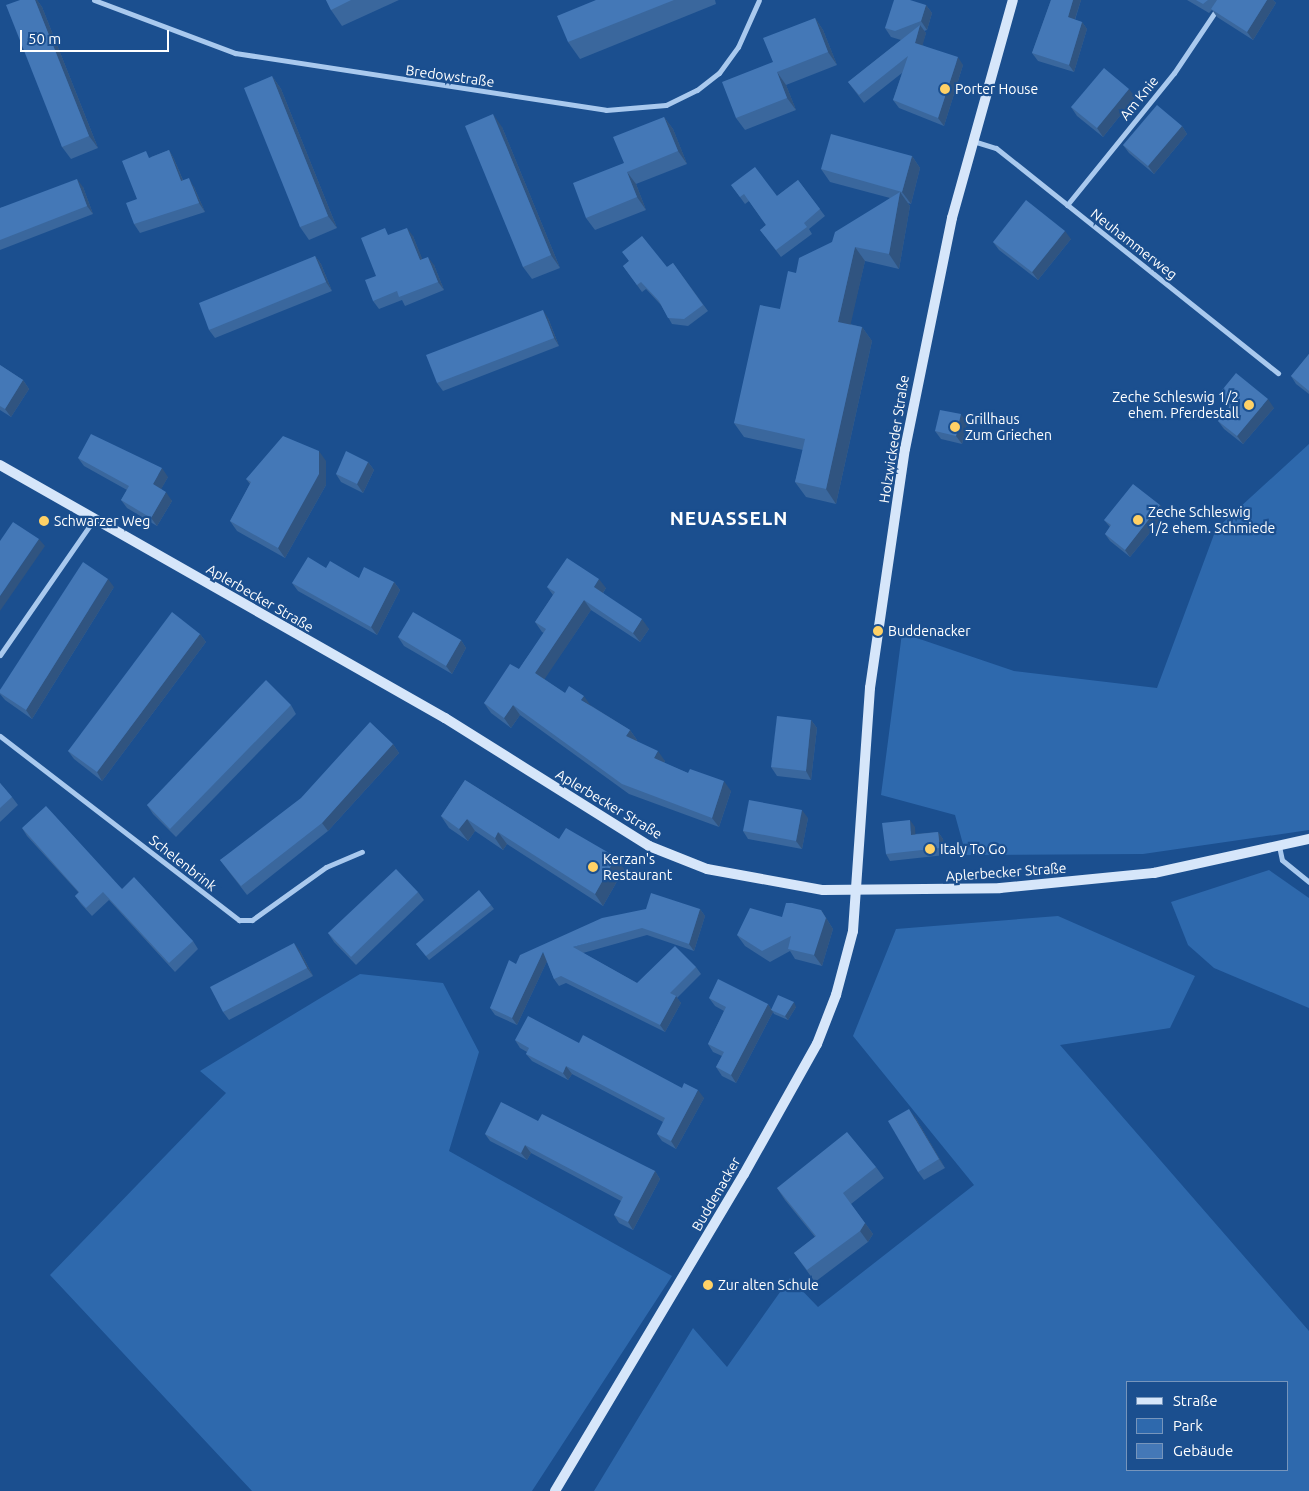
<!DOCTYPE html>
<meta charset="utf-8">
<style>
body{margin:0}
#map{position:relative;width:1309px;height:1491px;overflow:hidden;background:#1b4f8f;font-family:Ubuntu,sans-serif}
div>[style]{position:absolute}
.green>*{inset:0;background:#2e69ad}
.minor>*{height:5px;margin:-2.5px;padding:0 2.5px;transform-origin:2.5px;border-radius:2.5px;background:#a9c9ee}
.secondary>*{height:10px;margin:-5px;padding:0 5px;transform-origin:5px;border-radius:5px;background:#d6e6fa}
.wall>*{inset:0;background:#3a679d}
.shaded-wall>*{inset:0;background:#305480}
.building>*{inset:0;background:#4478b7}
.dots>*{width:14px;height:14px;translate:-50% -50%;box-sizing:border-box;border:2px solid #1b4f8f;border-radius:50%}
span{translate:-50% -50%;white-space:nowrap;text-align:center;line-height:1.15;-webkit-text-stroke:4.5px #1b4f8f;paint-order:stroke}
.street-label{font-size:14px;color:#fff}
.poi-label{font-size:14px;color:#fff}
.left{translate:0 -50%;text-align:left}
.right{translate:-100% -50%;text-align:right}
.district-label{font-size:19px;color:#fff;font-weight:700;letter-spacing:1px}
.legend{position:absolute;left:1126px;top:1381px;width:162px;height:90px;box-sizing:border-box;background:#1b4f8f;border:1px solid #7695bc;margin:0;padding:6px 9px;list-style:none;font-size:15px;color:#fff}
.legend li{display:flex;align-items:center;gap:10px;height:25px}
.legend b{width:25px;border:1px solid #7695bc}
.scale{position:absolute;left:20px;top:30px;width:149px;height:22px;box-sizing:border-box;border:2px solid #fff;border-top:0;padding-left:6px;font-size:15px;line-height:18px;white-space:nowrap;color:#fff;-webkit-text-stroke:4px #1b4f8f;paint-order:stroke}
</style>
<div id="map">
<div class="green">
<i style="clip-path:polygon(1309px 444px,1309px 830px,1143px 854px,966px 855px,955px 815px,881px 795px,902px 633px,1014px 671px,1157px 688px,1216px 529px)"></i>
<i style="clip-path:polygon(1269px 870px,1309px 898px,1309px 1008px,1214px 968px,1188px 945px,1171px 902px)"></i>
<i style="clip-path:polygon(evenodd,1058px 916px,1195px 976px,1170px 1028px,1060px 1045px,1309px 1331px,1309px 1491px,594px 1491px,693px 1328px,727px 1367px,790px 1278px,818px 1307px,974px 1185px,853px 1036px,896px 929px,1058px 916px,1128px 1382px,1288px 1382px,1288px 1470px,1128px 1470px,1128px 1382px)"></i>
<i style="clip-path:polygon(360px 974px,443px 983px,479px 1052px,449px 1151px,672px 1276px,532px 1491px,252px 1491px,50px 1275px,226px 1093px,200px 1071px)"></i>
</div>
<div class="minor">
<i style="left:94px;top:0;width:151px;rotate:20.6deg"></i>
<i style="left:235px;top:53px;width:375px;rotate:8.7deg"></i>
<i style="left:606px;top:110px;width:60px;rotate:-4.8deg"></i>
<i style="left:666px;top:105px;width:34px;rotate:-26deg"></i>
<i style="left:697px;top:90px;width:28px;rotate:-38deg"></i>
<i style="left:719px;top:73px;width:32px;rotate:-54deg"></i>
<i style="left:738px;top:47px;width:51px;rotate:-65.9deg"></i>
<i style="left:973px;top:141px;width:24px;rotate:17deg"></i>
<i style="left:996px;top:148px;width:361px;rotate:38.6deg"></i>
<i style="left:1067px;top:205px;width:170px;rotate:-51deg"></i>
<i style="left:1174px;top:73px;width:88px;rotate:-56.1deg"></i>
<i style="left:0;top:655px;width:165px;rotate:-55.3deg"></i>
<i style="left:0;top:736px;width:302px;rotate:37.6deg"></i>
<i style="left:239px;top:920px;width:13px"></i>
<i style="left:252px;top:920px;width:91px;rotate:-35.6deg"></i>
<i style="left:326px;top:867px;width:39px;rotate:-23deg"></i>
<i style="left:1279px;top:846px;width:14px;rotate:78deg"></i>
<i style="left:1282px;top:860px;width:35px;rotate:39deg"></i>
</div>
<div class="secondary">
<i style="left:0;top:465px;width:512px;rotate:29.62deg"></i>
<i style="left:445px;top:718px;width:241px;rotate:32.1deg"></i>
<i style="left:649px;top:846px;width:62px;rotate:21.6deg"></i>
<i style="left:707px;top:869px;width:118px;rotate:10.3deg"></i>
<i style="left:823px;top:890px;width:177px;rotate:-0.6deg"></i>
<i style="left:1000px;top:888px;width:155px;rotate:-5.6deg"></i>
<i style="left:1154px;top:873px;width:159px;rotate:-12.4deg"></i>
<i style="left:555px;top:1491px;width:369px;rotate:-59.2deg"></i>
<i style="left:744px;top:1174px;width:149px;rotate:-60.7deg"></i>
<i style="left:817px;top:1044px;width:53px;rotate:-68.8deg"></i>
<i style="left:836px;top:995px;width:66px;rotate:-75.1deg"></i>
<i style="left:853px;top:931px;width:244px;rotate:-86deg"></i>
<i style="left:870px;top:688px;width:242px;rotate:-81.7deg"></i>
<i style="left:905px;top:449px;width:236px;rotate:-78.5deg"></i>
<i style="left:952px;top:218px;width:226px;rotate:-74.4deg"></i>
</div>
<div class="wall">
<i style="clip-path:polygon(20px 0,37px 0,42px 7px,98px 148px,71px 159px,62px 147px)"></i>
<i style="clip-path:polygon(326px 0,399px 0,342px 26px,331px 10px)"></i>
<i style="clip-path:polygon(596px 0,715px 0,716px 4px,580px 59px,568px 42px)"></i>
<i style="clip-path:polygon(1051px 0,1081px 0,1075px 20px,1082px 22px,1087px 29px,1074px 72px,1038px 61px,1032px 53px)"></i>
<i style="clip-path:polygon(1187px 0,1273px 0,1276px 3px,1253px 40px,1217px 17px,1212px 10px,1209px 13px)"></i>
<i style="clip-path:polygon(926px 5px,932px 13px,927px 30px,924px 31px,926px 33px,922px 45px,963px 65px,944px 126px,899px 108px,893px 100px,902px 73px,864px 103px,848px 82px,901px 40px,891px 37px,885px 28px)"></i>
<i style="clip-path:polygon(815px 18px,823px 30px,837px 65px,786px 85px,796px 110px,745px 130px,736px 118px,773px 62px)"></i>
<i style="clip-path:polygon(272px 76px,281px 89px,337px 228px,309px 240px,300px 227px)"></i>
<i style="clip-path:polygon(1135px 97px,1103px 137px,1077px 116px,1071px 107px)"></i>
<i style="clip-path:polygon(664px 117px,673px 129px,687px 164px,636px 184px,646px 210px,595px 230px,586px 218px,624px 163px)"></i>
<i style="clip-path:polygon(1182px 126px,1187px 134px,1154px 174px,1129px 153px,1123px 145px)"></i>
<i style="clip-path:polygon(502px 127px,560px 268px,532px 279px,523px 267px)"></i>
<i style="clip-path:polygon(169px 150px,174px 159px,183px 180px,194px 187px,205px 212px,140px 233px,134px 224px,137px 199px,151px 157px)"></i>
<i style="clip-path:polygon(912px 156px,920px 168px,911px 204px,908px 203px,910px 206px,899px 269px,865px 261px,850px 324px,862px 327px,872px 341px,836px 504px,806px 497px,795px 482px,803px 450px,744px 437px,734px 423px,780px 309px,796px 273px,832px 242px,890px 198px,830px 182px,821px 169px)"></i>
<i style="clip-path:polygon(798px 180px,825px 216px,809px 229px,812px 234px,781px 257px,760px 230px,766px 225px,749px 201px,745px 204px,731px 185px,777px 196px)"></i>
<i style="clip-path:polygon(83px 187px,93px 214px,0 250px,0 208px)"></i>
<i style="clip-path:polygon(389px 235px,413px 236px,422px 259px,434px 265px,444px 290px,405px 306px,402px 300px,379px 309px,373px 301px,376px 276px)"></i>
<i style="clip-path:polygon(1071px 239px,1038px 280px,999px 250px,993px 242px)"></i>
<i style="clip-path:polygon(315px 256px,321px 264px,332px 291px,215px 338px,209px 330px)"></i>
<i style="clip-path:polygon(629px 261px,667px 267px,673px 263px,708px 311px,688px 326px,672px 324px,661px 305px,646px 289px,642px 292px,623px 266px)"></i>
<i style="clip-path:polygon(548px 318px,559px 346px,443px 391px,437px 383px)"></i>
<i style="clip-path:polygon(1309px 354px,1309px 394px,1296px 384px,1291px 376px)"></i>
<i style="clip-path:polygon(0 365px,23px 380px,29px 389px,11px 417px,0 410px)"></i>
<i style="clip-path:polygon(1218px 395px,1274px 408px,1243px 444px,1224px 429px,1218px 421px,1229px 407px,1224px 403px)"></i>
<i style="clip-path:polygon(967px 423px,962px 444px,941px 439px,935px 431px)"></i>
<i style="clip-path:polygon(78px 458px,168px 477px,161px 489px,172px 501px,157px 526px,127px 508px,121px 500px,127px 490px,84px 466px)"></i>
<i style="clip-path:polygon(326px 461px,326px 485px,285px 558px,237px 531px,230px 521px,250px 484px,246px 479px)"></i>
<i style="clip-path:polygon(368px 462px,374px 470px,363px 493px,341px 482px,336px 474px)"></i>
<i style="clip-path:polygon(1160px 505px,1166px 513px,1130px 557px,1110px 541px,1105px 534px,1110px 527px,1104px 520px)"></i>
<i style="clip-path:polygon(326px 568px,359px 578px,394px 582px,400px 590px,377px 635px,298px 591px,292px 583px)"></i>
<i style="clip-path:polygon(114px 587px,32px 719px,5px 700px,0 694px,0 690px)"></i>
<i style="clip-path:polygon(547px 587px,606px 588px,603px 593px,649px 629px,640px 642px,591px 610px,544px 679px,565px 693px,590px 705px,630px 730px,637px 740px,636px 741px,665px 761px,664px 763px,731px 791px,719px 827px,629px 794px,520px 715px,511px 728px,491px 713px,484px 703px,519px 669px,544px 633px,542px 632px,535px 622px,553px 595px)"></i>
<i style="clip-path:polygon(200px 634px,206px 642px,102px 781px,74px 759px,68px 751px)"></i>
<i style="clip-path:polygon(398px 637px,461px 640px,466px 648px,452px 674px,404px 646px)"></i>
<i style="clip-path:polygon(291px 705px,296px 714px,176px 837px,153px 814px,147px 805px)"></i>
<i style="clip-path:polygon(811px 720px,817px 728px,811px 780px,777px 776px,771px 767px)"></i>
<i style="clip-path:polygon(393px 744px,399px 753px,328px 831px,247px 895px,220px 860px)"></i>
<i style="clip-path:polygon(465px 780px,559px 839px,624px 869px,603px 906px,507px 844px,503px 850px,475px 831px,468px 841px,449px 828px,441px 816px)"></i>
<i style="clip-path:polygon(0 783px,12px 797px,18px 805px,0 822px)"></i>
<i style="clip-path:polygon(808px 818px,802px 849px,748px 839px,743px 831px)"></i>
<i style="clip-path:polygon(915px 827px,915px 834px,938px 832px,943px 839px,945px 855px,890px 861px,886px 854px)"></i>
<i style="clip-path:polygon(22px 828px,122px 889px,193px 941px,198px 949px,175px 972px,109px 900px,92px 916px,81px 904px,75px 896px,79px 893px,27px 836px)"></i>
<i style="clip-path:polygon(418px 892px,424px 900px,356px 965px,334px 942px,328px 933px)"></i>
<i style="clip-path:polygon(491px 905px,494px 909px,429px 960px,416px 944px)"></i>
<i style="clip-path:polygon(700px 909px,705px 916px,694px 951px,647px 935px,583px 953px,637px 983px,696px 967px,701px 974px,677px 998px,681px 1003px,665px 1032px,566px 983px,559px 986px,554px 979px,547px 961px,517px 1025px,495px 1015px,490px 1008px,516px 964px)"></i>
<i style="clip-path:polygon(821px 910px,833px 929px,822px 966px,795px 959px,790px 951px,770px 962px,745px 946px,737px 935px,782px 917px)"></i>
<i style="clip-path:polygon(300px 951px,313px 976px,229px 1020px,223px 1012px)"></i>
<i style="clip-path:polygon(709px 998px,768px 1004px,771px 1009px,796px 1007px,788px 1020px,774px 1014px,773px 1012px,736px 1083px,722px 1076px,716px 1067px,722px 1056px,713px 1052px,708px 1044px,724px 1011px,715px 1006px)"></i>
<i style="clip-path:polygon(515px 1040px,579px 1043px,704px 1098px,676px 1149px,662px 1141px,657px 1134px,663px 1122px,572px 1074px,568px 1080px,532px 1061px,526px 1054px,527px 1052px,520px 1048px)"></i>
<i style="clip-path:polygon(915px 1117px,945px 1168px,924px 1180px,918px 1172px)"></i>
<i style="clip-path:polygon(538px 1121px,655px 1171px,660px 1179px,633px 1230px,619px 1223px,614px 1215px,621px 1201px,531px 1153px,527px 1160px,490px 1141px,485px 1134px)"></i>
<i style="clip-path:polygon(876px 1167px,884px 1178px,851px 1204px,873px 1234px,868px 1242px,815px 1282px,794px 1253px,815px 1237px,785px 1200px,777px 1188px)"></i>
</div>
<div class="shaded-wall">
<i style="clip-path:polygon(35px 0,37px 0,42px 7px,98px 148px,89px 136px)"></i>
<i style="clip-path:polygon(1073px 0,1081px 0,1073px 25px,1068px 17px)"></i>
<i style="clip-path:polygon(1267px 0,1273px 0,1276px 3px,1253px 40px,1247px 32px)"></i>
<i style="clip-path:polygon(926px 5px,932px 13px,927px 30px,921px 21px)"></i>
<i style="clip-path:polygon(815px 18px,823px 30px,837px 65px,828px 52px)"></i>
<i style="clip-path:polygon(1082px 22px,1087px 29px,1074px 72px,1069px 65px)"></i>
<i style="clip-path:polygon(920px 25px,926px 33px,921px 51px,915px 43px)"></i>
<i style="clip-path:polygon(958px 57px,963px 65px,944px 126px,938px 118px)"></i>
<i style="clip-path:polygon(777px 72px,786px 85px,796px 110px,787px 98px)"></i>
<i style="clip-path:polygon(272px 76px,281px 89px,337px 228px,328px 216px)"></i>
<i style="clip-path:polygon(1129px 89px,1135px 97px,1103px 137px,1097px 128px)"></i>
<i style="clip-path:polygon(493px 114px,502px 127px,560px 268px,551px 255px)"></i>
<i style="clip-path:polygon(664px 117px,673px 129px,687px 164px,678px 151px)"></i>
<i style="clip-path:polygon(1182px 126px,1187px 134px,1154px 174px,1148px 166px)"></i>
<i style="clip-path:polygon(169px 150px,174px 159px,187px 190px,181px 181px)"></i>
<i style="clip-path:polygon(912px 156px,920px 168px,911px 204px,902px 192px)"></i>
<i style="clip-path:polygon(627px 172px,636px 184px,646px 210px,637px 197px)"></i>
<i style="clip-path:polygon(189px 178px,194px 187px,205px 212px,199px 203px)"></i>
<i style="clip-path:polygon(77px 179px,83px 187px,93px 214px,87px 206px)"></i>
<i style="clip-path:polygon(900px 192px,910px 206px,899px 269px,889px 254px)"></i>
<i style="clip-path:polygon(407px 228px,413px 236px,426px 268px,420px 260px)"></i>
<i style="clip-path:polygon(1065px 231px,1071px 239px,1038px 280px,1032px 272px)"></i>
<i style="clip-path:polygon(855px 247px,865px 261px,848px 336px,838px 322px)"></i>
<i style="clip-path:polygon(315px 256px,321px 264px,332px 291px,326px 282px)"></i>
<i style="clip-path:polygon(428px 257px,434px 265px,444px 290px,438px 282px)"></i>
<i style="clip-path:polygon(543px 310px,548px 318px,559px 346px,554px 338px)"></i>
<i style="clip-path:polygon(862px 327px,872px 341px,836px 504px,826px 489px)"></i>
<i style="clip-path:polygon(23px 380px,29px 389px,11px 417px,5px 409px)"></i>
<i style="clip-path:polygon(1268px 399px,1274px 408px,1243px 444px,1237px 436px)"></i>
<i style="clip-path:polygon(961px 414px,967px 423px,962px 444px,956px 436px)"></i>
<i style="clip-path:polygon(319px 451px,326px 461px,326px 485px,285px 558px,278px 548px)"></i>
<i style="clip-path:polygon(368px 462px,374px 470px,363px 493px,357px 484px)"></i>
<i style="clip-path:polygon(162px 468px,168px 477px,159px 493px,153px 484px)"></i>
<i style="clip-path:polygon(166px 492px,172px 501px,157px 526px,151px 518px)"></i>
<i style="clip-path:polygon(1160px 505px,1166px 513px,1130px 557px,1125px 550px)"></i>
<i style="clip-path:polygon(39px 539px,45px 546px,0 611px,0 596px)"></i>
<i style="clip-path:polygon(108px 579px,114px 587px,32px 719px,26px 710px)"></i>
<i style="clip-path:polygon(599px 579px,606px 588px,600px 597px,594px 587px)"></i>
<i style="clip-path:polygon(394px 582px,400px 590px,377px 635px,371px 627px)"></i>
<i style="clip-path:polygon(584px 600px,591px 610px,542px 683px,535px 673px)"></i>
<i style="clip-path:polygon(642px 619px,649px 629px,640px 642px,633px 633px)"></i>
<i style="clip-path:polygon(200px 634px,206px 642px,102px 781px,97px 772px)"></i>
<i style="clip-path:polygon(461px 640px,466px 648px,452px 674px,446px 666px)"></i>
<i style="clip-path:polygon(584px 696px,591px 706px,581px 700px)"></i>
<i style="clip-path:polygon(513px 705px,520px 715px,511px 728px,504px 718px)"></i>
<i style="clip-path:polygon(811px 720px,817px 728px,811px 780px,806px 771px)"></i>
<i style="clip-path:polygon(630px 730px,637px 740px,633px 746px,626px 736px)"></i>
<i style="clip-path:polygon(393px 744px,399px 753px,328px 831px,322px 823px)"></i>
<i style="clip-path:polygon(658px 751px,665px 761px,661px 768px,654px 758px)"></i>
<i style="clip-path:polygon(724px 781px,731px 791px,719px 827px,712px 818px)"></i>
<i style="clip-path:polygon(802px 810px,808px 818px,802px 849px,796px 841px)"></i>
<i style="clip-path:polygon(467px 819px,475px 831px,468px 841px,459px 829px)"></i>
<i style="clip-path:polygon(910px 820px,915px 827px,916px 842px,911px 835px)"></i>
<i style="clip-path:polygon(498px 832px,507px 844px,503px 850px,495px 838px)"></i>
<i style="clip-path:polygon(938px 832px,943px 839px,945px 855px,940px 848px)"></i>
<i style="clip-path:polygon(616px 857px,624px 869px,603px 906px,595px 894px)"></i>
<i style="clip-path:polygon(700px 909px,705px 916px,694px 951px,689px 944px)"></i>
<i style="clip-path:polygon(821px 910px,833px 929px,822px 966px,814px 955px)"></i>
<i style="clip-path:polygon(294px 943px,300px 951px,313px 976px,307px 968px)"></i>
<i style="clip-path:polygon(543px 952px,548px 959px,517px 1025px,512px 1018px)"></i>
<i style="clip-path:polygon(676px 996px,681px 1003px,665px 1032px,660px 1025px)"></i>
<i style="clip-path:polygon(794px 1002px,796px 1007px,788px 1020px,785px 1016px)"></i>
<i style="clip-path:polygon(768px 1004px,773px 1012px,736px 1083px,731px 1075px)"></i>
<i style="clip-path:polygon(566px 1066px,572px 1074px,568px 1080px,563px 1073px)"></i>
<i style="clip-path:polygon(698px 1090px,704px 1098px,676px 1149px,671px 1141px)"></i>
<i style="clip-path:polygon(909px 1109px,915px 1117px,945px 1168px,939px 1159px)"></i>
<i style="clip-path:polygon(525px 1145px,531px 1153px,527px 1160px,521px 1153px)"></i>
<i style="clip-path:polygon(655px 1171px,660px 1179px,633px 1230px,628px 1222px)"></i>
<i style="clip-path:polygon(865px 1223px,873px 1234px,868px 1242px,860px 1231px)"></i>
</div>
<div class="building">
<i style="clip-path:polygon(20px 0,35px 0,89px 136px,62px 147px,6px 5px)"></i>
<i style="clip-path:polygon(326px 0,351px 0,331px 10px)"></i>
<i style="clip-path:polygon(596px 0,674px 0,568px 42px,557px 16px)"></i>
<i style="clip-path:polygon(894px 0,910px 0,926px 5px,921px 21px,895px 31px,885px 28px)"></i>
<i style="clip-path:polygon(1051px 0,1073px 0,1068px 17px,1082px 22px,1069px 65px,1032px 53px)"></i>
<i style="clip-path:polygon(1196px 0,1208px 0,1203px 4px)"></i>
<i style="clip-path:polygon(1217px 0,1267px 0,1247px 32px,1211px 9px)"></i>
<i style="clip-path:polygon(815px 18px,828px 52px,777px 72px,787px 98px,736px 118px,722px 82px,773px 62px,763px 38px)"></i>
<i style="clip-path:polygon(920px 25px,915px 43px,958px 57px,938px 118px,893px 100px,908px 56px,859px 95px,848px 82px)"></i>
<i style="clip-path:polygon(1104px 68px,1129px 89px,1097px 128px,1071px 107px)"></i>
<i style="clip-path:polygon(272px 76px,328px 216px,300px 227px,244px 88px)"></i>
<i style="clip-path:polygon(1157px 105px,1182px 126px,1148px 166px,1123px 145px)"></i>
<i style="clip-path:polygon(493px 114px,551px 255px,523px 267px,465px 126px)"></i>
<i style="clip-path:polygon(664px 117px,678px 151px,627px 172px,637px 197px,586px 218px,573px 183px,624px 163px,613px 137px)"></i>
<i style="clip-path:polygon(831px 134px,912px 156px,902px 192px,821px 169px)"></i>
<i style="clip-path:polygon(169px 150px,181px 181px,189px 178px,199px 203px,134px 224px,126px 203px,137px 199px,122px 161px,146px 151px,149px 158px)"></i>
<i style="clip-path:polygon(755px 167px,777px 196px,798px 180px,820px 209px,804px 223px,807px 227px,776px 250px,760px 230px,766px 225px,744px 194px,740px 197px,731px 185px)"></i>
<i style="clip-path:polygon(77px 179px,87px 206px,0 240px,0 208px)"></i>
<i style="clip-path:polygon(900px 192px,889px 254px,855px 247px,838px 322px,862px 327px,826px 489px,795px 482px,805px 439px,734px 423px,760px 305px,780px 309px,788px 271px,796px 273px,799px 258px,832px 242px,835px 232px)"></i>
<i style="clip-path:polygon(1026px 200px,1065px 231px,1032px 272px,993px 242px)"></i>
<i style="clip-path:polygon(385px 228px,388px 235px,407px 228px,420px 260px,428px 257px,438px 282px,399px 297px,397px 291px,373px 301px,365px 280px,376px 276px,361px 238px)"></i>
<i style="clip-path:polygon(642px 236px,667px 267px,673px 263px,703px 305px,684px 319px,668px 318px,659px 301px,641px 282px,637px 285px,623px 266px,629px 261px,622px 252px)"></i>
<i style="clip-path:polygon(315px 256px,326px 282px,209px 330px,199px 303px)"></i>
<i style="clip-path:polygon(543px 310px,554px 338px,437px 383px,426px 355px)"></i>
<i style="clip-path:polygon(1309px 354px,1309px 391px,1291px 376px)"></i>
<i style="clip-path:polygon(0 365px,23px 380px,5px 409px,0 406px)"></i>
<i style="clip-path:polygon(1236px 373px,1268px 399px,1237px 436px,1218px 421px,1231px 405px,1218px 395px)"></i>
<i style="clip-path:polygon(940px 410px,961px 414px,956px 436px,935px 431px)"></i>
<i style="clip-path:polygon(91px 434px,162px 468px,153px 484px,166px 492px,151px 518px,121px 500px,129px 486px,78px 458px)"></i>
<i style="clip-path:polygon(283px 436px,319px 451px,319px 474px,278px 548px,230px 521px,251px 482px,246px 479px)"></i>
<i style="clip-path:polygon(346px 451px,368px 462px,357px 484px,336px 474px)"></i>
<i style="clip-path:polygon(1133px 484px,1160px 505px,1125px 550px,1105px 534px,1111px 525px,1104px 520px)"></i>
<i style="clip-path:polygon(13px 522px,39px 539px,0 596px,0 541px)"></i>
<i style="clip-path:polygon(308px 557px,326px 568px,330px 561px,359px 578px,364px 567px,394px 582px,371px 627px,292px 583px)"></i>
<i style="clip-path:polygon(567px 558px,599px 579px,594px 587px,642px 619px,633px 633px,584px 600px,535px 673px,565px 693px,569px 686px,584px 696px,581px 700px,630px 730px,626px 736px,658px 751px,654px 758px,688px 773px,690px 769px,724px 781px,712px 818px,622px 784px,513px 705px,504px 718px,484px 703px,510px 664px,519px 669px,546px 629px,535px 622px,555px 592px,547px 587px)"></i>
<i style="clip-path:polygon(83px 562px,108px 579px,26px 710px,0 693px,0 690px)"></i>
<i style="clip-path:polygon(172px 612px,200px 634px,97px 772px,68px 751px)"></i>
<i style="clip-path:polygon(413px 612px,461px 640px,446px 666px,398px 637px)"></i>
<i style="clip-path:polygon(266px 680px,291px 705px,170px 829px,147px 805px)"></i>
<i style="clip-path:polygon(777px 716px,811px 720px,806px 771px,771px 767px)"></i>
<i style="clip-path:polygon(370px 722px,393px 744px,322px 823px,241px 886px,220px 860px,301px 798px)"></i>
<i style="clip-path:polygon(465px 780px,559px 839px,566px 828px,616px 857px,595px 894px,498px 832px,495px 838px,467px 819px,459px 829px,441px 816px)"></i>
<i style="clip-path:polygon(0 783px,12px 797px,0 808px)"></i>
<i style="clip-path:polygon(749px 800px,802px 810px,796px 841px,743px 831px)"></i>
<i style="clip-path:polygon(46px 806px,122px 889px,134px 877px,193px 941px,169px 963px,103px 892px,86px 908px,75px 896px,79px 892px,22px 828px)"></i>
<i style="clip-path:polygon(910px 820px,911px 835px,938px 832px,940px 848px,886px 854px,882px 823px)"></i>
<i style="clip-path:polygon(396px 869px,418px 892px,351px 957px,328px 933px)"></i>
<i style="clip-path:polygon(479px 890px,491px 905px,426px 956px,416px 944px)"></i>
<i style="clip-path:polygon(651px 893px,700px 909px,689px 944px,642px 928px,573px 947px,637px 983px,675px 946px,696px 967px,670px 993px,676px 996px,660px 1025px,561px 976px,554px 979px,543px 952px,512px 1018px,490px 1008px,509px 960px,516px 964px,520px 955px,602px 918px,646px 909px)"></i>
<i style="clip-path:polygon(786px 903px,792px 903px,821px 910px,826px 918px,814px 955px,788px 949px,791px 936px,762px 951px,737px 935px,750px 908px,782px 917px)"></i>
<i style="clip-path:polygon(294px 943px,307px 968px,223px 1012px,210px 987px)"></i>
<i style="clip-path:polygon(718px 979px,768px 1004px,731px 1075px,716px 1067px,724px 1052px,708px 1044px,726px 1007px,709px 998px)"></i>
<i style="clip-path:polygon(778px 995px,794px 1002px,785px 1016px,771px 1010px)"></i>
<i style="clip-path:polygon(528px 1016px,579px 1043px,583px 1035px,682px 1088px,684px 1083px,698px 1090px,671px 1141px,657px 1134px,665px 1118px,566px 1066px,563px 1073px,526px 1054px,529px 1048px,515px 1040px)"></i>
<i style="clip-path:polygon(501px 1102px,538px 1121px,542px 1114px,655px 1171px,628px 1222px,614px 1215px,623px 1197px,525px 1145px,521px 1153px,485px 1134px)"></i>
<i style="clip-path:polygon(909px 1109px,939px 1159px,918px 1172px,888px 1121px)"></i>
<i style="clip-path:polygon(847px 1132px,876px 1167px,843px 1193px,865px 1223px,860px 1231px,807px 1270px,794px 1253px,816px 1236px,777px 1188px)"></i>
</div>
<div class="dots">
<i style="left:945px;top:89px;background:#ffd166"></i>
<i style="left:1249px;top:405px;background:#ffd166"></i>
<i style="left:955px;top:427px;background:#ffd166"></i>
<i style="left:1138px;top:520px;background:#ffd166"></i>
<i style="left:44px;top:521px;background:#ffd166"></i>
<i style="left:878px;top:631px;background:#ffd166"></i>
<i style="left:930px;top:849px;background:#ffd166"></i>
<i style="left:593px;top:867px;background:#ffd166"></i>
<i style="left:708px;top:1285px;background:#ffd166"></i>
</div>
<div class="street-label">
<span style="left:450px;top:76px;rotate:8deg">Bredowstraße</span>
<span style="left:1139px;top:98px;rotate:-51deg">Am Knie</span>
<span style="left:1134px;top:244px;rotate:38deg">Neuhammerweg</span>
<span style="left:894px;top:439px;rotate:-81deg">Holzwickeder Straße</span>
<span style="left:260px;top:598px;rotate:30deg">Aplerbecker Straße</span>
<span style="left:609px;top:804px;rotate:31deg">Aplerbecker Straße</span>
<span style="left:183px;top:863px;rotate:38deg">Schelenbrink</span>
<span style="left:1006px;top:872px;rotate:-4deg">Aplerbecker Straße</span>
<span style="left:716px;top:1194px;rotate:-60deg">Buddenacker</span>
</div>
<div class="poi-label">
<span class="left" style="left:955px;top:89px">Porter House</span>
<span class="right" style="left:1239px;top:405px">Zeche Schleswig 1/2<br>ehem. Pferdestall</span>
<span class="left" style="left:965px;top:427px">Grillhaus<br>Zum Griechen</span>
<span class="left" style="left:1148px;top:520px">Zeche Schleswig<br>1/2 ehem. Schmiede</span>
<span class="left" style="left:54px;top:521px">Schwarzer Weg</span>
<span class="left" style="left:888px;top:631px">Buddenacker</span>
<span class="left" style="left:940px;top:849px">Italy To Go</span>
<span class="left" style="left:603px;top:867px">Kerzan's<br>Restaurant</span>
<span class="left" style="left:718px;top:1285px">Zur alten Schule</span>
</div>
<div class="district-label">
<span style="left:729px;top:519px">NEUASSELN</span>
</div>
<ul class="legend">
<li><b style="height:6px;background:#d6e6fa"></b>Straße</li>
<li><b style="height:14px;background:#2e69ad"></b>Park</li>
<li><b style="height:14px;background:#4478b7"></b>Gebäude</li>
</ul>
<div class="scale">50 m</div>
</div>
